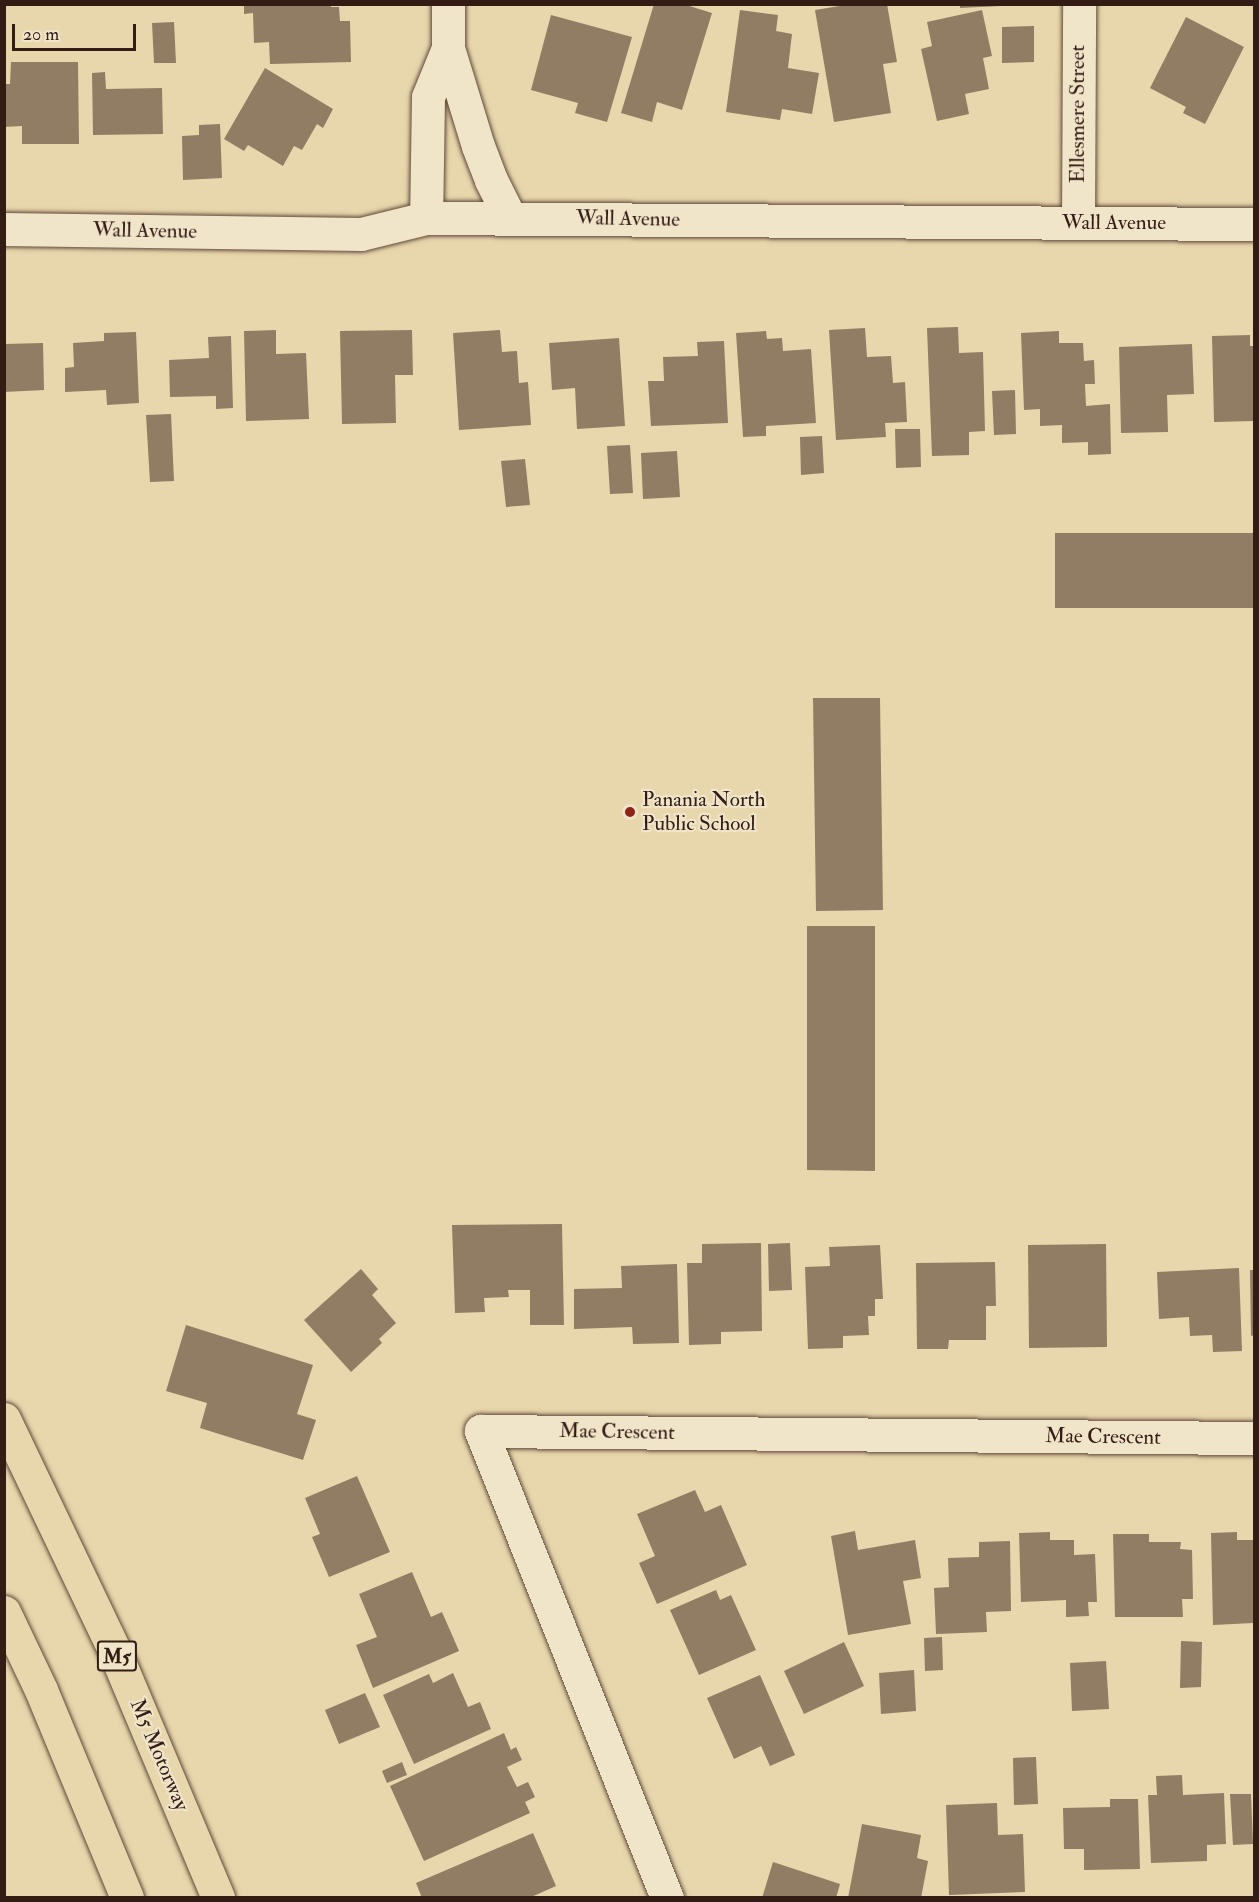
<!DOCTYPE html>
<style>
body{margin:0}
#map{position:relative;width:1259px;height:1902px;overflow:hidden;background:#e8d6ac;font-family:"IM FELL Double Pica",serif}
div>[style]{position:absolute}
.building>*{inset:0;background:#917d63}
.roads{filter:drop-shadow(0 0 2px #604a3a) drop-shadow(0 0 2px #604a3a)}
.minor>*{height:33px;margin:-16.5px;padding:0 16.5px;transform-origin:16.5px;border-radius:16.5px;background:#f0e4c9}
.tertiary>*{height:33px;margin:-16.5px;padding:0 16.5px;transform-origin:16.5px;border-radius:16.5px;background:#f0e4c9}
.motorway>*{height:33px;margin:-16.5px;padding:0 16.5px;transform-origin:16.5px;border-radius:16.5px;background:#e8d6ac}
.dots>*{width:16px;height:16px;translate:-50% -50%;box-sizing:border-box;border:3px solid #f0e4c9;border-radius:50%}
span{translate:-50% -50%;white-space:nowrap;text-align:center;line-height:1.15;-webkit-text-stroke:4.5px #f0e4c9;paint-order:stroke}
.shield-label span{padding:2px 4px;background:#f0e4c9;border:2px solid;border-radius:4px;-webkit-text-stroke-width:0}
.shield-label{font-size:20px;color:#331c14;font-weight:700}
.street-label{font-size:21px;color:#331c14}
.poi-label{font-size:21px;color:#331c14}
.left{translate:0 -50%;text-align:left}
.frame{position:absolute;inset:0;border:6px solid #331c14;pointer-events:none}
.scale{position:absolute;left:12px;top:24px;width:124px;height:27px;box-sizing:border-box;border:3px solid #331c14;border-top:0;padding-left:8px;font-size:18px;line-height:21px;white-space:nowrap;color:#331c14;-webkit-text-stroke:4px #f0e4c9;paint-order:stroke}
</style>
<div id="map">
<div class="building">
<i style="clip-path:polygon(654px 4px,683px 4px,712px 13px,682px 110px,657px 102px,652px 122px,621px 113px)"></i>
<i style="clip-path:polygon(852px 4px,887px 4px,897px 62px,883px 64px,891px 113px,834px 122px,815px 10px)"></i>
<i style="clip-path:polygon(960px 4px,1001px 4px,1001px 6px,960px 8px)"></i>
<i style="clip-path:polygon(244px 5px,331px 5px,331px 7px,339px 7px,340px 21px,350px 21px,351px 62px,270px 64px,269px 42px,254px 43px,253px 13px,244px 14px)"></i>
<i style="clip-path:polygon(740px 10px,778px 15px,776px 31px,792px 34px,788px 68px,819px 73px,812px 114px,782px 109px,780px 120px,726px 112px)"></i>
<i style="clip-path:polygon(982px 10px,992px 56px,983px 58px,989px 89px,965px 94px,969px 114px,937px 121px,921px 49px,932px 46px,927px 22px)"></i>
<i style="clip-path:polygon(551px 15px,632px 37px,607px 122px,575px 113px,578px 103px,531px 90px)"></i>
<i style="clip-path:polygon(1186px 17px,1244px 47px,1205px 124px,1183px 113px,1186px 107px,1150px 88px)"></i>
<i style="clip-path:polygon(174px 22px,176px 63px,154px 63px,152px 23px)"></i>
<i style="clip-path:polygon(1034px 26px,1034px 62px,1002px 63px,1002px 27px)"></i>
<i style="clip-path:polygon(11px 62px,78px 62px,79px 144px,22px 144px,22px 126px,4px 127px,4px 84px,10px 84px)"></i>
<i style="clip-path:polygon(265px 68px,333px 109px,323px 128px,317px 124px,302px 150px,294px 146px,283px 166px,248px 145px,244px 151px,224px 139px)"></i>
<i style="clip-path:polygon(105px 72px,106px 89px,162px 88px,163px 134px,93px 135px,92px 73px)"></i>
<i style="clip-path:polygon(220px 124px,222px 178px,183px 180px,182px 136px,199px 135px,199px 125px)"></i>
<i style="clip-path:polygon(958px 327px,959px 353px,983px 352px,985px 431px,969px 432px,969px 455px,932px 456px,927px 328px)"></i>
<i style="clip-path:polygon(865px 328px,867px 357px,891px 356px,893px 383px,905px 382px,907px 422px,885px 423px,886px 437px,836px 440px,829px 330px)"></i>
<i style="clip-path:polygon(276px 330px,276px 354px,306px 353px,309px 419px,246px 421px,244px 331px)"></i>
<i style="clip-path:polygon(412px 330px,413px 375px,395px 375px,396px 423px,342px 424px,340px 331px)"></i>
<i style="clip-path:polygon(500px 330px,502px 352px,517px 351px,519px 383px,528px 382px,531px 425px,459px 430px,453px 333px)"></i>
<i style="clip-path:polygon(766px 331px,767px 339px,782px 338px,783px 351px,811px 349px,816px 423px,766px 426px,766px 436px,743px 437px,736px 333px)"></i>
<i style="clip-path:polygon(1059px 331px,1059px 343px,1083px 343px,1084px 361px,1094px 360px,1095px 384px,1085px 384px,1086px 406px,1110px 404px,1111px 454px,1088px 455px,1088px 442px,1062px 443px,1062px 425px,1040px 426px,1040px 409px,1024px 410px,1021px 333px)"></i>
<i style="clip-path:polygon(136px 332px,139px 403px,107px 405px,106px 390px,65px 392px,65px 368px,74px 367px,73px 343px,104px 341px,104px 333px)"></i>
<i style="clip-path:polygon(1250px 335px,1250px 346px,1254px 346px,1254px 421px,1214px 422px,1212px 336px)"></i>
<i style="clip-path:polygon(231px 336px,233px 408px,216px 409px,216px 396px,170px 397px,169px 360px,209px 358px,208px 337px)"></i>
<i style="clip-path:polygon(619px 338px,625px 426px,577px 429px,575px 388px,552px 390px,549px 343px)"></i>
<i style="clip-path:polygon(724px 341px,728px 423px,651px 426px,648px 381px,664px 381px,663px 357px,698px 356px,697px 342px)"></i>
<i style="clip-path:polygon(43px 343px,44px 390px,4px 392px,4px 344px)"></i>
<i style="clip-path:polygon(1192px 344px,1194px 394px,1167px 395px,1168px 432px,1121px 433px,1119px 347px)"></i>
<i style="clip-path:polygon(1015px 390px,1016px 434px,994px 435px,992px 391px)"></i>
<i style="clip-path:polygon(171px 414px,174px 481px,150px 482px,146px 415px)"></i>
<i style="clip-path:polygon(895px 429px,920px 429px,921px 467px,896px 468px)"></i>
<i style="clip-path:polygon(822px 436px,824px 473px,801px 475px,800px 437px)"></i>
<i style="clip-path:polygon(630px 445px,633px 493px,610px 494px,607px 446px)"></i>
<i style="clip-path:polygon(677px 451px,680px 497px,643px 499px,641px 453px)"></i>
<i style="clip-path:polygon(525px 459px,530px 505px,506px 507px,501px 461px)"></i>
<i style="clip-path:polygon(1055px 533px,1254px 533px,1254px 608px,1055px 608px)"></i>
<i style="clip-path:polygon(813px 698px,880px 698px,883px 910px,816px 911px)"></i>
<i style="clip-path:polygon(807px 926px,875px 926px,875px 1171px,807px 1170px)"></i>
<i style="clip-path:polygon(562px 1224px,564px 1325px,530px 1325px,530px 1290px,508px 1290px,509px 1297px,484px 1298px,485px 1312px,455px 1313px,452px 1225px)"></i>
<i style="clip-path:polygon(761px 1243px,762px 1331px,721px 1332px,721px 1344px,689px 1345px,687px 1263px,702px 1263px,702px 1244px)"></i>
<i style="clip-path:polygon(790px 1243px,792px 1290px,769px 1291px,768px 1244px)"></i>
<i style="clip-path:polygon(1106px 1244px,1107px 1347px,1029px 1348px,1028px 1245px)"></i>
<i style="clip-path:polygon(880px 1245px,883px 1299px,875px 1299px,875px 1316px,868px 1316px,869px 1335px,843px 1336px,843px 1348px,808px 1349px,805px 1267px,830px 1266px,829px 1247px)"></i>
<i style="clip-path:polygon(995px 1262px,996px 1306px,986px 1306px,986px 1340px,949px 1340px,948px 1349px,917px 1349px,916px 1263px)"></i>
<i style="clip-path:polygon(677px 1264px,679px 1343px,633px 1344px,632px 1327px,574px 1329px,574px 1289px,622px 1288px,621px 1266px)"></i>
<i style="clip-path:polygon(1239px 1268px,1242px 1351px,1213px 1352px,1212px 1335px,1190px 1336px,1189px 1317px,1159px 1319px,1157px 1272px)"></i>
<i style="clip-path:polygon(361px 1269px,378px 1289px,372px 1295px,396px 1323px,379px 1339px,382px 1343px,351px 1372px,304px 1320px)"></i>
<i style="clip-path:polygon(1250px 1270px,1254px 1270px,1254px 1335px,1251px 1336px)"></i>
<i style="clip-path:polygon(186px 1325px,313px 1365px,297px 1414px,316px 1420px,303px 1460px,200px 1428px,207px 1403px,166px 1391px)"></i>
<i style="clip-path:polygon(357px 1476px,390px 1552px,329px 1577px,312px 1537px,320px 1534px,305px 1498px)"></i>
<i style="clip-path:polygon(695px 1490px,705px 1512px,721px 1505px,747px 1565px,657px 1604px,639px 1563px,655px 1556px,637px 1514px)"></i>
<i style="clip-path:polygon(855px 1531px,858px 1550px,915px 1540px,921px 1578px,903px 1581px,911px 1624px,848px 1635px,831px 1536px)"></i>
<i style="clip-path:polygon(1050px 1532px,1050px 1540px,1074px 1540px,1074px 1555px,1095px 1554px,1097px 1602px,1088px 1602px,1089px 1616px,1066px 1617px,1066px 1600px,1021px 1602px,1019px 1533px)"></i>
<i style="clip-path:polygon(1237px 1532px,1237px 1540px,1254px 1540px,1253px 1623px,1213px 1625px,1211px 1533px)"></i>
<i style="clip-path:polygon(1113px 1534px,1149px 1534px,1149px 1542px,1181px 1542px,1180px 1549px,1192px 1550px,1193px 1599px,1182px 1599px,1183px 1617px,1115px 1617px)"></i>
<i style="clip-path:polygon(1010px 1541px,1011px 1611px,986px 1612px,987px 1632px,936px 1634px,934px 1588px,949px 1587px,948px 1558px,979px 1557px,979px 1542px)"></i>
<i style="clip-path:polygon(412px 1572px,431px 1617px,442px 1612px,459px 1651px,373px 1688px,356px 1645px,377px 1637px,359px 1594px)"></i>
<i style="clip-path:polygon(716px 1590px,720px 1600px,731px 1595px,756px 1650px,699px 1675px,670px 1610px)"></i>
<i style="clip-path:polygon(942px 1637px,943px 1670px,925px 1671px,924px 1638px)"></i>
<i style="clip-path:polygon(1181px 1641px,1202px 1642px,1201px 1687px,1180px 1688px)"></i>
<i style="clip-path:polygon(844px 1642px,864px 1686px,804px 1714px,784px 1671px)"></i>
<i style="clip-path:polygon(1106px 1661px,1109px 1709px,1072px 1711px,1070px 1663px)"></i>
<i style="clip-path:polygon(914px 1670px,916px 1711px,881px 1714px,879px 1673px)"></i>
<i style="clip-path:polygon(453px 1673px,468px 1707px,480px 1702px,491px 1729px,414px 1764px,383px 1695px,429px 1674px,433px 1683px)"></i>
<i style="clip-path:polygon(760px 1675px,795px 1755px,770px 1766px,761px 1746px,734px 1759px,707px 1698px)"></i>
<i style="clip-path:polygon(365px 1693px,380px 1727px,339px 1744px,325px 1710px)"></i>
<i style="clip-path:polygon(504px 1733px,511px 1750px,516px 1747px,522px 1760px,507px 1767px,517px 1787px,528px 1782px,535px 1797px,525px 1802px,530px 1813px,424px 1861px,390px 1786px)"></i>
<i style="clip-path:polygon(1036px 1757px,1038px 1804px,1014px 1805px,1013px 1758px)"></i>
<i style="clip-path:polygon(402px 1762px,407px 1775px,387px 1783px,382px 1771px)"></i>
<i style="clip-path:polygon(1182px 1775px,1183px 1795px,1224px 1793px,1226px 1844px,1207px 1845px,1207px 1861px,1151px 1863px,1148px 1795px,1157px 1795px,1156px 1776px)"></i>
<i style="clip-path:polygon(1230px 1794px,1251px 1794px,1253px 1844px,1233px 1845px)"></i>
<i style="clip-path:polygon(1110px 1799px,1138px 1799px,1140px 1869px,1084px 1870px,1084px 1849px,1064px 1849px,1063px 1808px,1110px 1807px)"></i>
<i style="clip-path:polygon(997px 1803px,998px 1835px,1023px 1834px,1025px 1892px,949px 1895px,946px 1805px)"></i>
<i style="clip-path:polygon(862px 1824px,921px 1835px,917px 1858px,928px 1861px,921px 1898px,848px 1898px)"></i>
<i style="clip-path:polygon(533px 1833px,556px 1886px,529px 1898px,422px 1898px,416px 1883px)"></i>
<i style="clip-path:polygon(773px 1862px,840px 1884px,836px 1898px,762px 1898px)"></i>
</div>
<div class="roads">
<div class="minor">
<i style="left:1078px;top:223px;width:219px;rotate:-89.7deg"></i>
<i style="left:4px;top:229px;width:357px;rotate:0.8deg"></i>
<i style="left:361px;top:234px;width:67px;rotate:-13.8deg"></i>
<i style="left:667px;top:1898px;width:503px;rotate:-111.72deg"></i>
<i style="left:481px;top:1431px;width:773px;rotate:0.52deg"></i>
</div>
<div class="tertiary">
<i style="left:448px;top:4px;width:44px;rotate:90deg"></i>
<i style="left:448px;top:48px;width:102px;rotate:73deg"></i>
<i style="left:478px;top:146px;width:36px;rotate:69deg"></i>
<i style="left:491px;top:180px;width:42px;rotate:63.4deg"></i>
<i style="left:448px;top:48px;width:53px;rotate:112.2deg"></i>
<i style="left:428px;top:97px;width:121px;rotate:90.9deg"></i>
<i style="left:426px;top:218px;width:828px;rotate:0.42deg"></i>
</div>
<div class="motorway">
<i style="left:4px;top:1419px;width:256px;rotate:64.5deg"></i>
<i style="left:114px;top:1650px;width:269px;rotate:67.2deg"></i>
<i style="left:4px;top:1612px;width:86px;rotate:64.6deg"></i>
<i style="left:41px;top:1690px;width:225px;rotate:67.5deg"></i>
</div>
</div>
<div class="dots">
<i style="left:630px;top:812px;background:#8f2418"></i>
</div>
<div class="shield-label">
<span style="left:117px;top:1656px">M5</span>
</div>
<div class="street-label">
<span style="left:1078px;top:114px;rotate:-90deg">Ellesmere Street</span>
<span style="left:628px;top:219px;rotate:1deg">Wall Avenue</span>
<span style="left:1114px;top:223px">Wall Avenue</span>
<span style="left:145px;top:231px;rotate:1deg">Wall Avenue</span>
<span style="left:617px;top:1432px;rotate:1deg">Mae Crescent</span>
<span style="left:1103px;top:1437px;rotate:1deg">Mae Crescent</span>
<span style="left:159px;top:1755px;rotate:67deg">M5 Motorway</span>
</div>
<div class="poi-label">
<span class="left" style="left:642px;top:812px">Panania North<br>Public School</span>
</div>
<div class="frame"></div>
<div class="scale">20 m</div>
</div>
